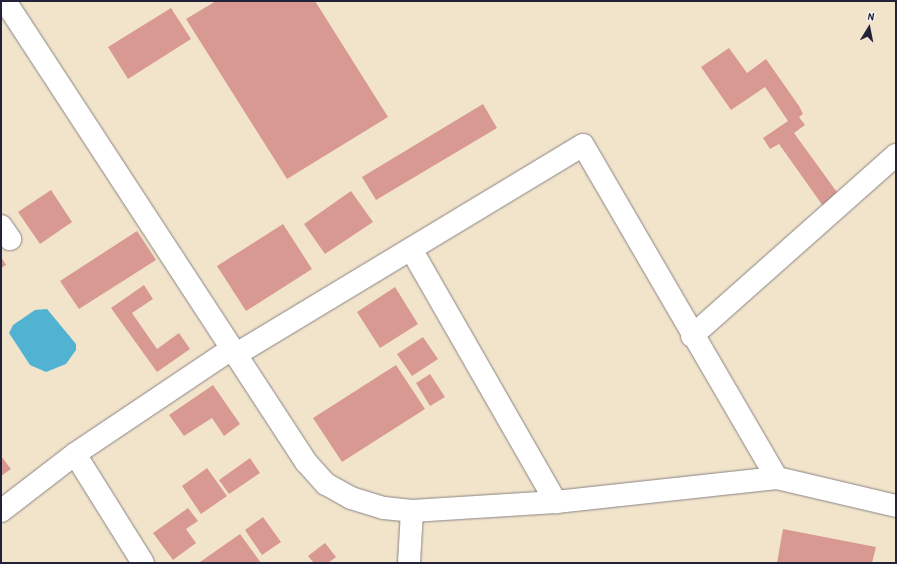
<!DOCTYPE html>
<style>
body{margin:0}
#map{position:relative;width:897px;height:564px;overflow:hidden;background:#f1e4cb;font-family:"Patrick Hand",sans-serif}
div>[style]{position:absolute}
.water>*{inset:0;background:#52b2d1}
.building>*{inset:0;background:#d99993}
.roads{filter:drop-shadow(0 0 1px #8a8383) drop-shadow(0 0 1px #8a8383)}
.minor>*{height:22px;margin:-11px;padding:0 11px;transform-origin:11px;border-radius:11px;background:#fff}
span{translate:-50% -50%;white-space:nowrap;text-align:center;line-height:1.15;-webkit-text-stroke:3.5px #f6f6f2;paint-order:stroke}
.frame{position:absolute;inset:0;border:2px solid #22223b;pointer-events:none}
.north{position:absolute;left:849px;top:8px;width:40px;height:40px;-webkit-text-stroke:3px #f6f6f2;paint-order:stroke;rotate:10deg;font-size:11px;font-weight:700;line-height:16px;text-align:center;color:#22223b}
.north::after{content:'';display:block;margin:auto;width:14px;height:18px;background:#22223b;clip-path:polygon(50% 0,100% 100%,50% 72%,0 100%)}
</style>
<div id="map">
<div class="water">
<i style="clip-path:polygon(47px 309px,76px 344px,76px 350px,66px 364px,46px 372px,30px 365px,9px 333px,13px 325px,35px 310px)"></i>
</div>
<div class="building">
<i style="clip-path:polygon(216px 1px,315px 1px,388px 117px,287px 179px,186px 19px)"></i>
<i style="clip-path:polygon(171px 8px,191px 39px,128px 79px,108px 47px)"></i>
<i style="clip-path:polygon(729px 48px,747px 73px,766px 59px,799px 106px,803px 114px,799px 117px,805px 125px,794px 133px,839px 195px,823px 206px,779px 144px,770px 149px,763px 138px,788px 121px,765px 87px,731px 110px,701px 67px)"></i>
<i style="clip-path:polygon(483px 104px,497px 128px,376px 200px,362px 177px)"></i>
<i style="clip-path:polygon(51px 190px,72px 222px,40px 244px,18px 212px)"></i>
<i style="clip-path:polygon(351px 191px,373px 222px,325px 254px,304px 224px)"></i>
<i style="clip-path:polygon(283px 224px,312px 269px,246px 311px,217px 266px)"></i>
<i style="clip-path:polygon(137px 231px,156px 260px,79px 309px,60px 281px)"></i>
<i style="clip-path:polygon(1px 257px,6px 265px,1px 268px)"></i>
<i style="clip-path:polygon(144px 285px,153px 299px,132px 313px,157px 349px,179px 333px,190px 349px,157px 372px,111px 308px)"></i>
<i style="clip-path:polygon(395px 287px,418px 324px,380px 348px,357px 312px)"></i>
<i style="clip-path:polygon(423px 337px,438px 359px,412px 376px,397px 354px)"></i>
<i style="clip-path:polygon(396px 365px,425px 409px,342px 462px,313px 418px)"></i>
<i style="clip-path:polygon(430px 374px,445px 397px,430px 406px,416px 383px)"></i>
<i style="clip-path:polygon(213px 385px,240px 424px,224px 436px,212px 418px,184px 436px,169px 415px)"></i>
<i style="clip-path:polygon(1px 456px,11px 469px,1px 476px)"></i>
<i style="clip-path:polygon(250px 458px,260px 473px,229px 494px,219px 480px)"></i>
<i style="clip-path:polygon(207px 468px,227px 496px,201px 514px,182px 486px)"></i>
<i style="clip-path:polygon(188px 508px,198px 521px,186px 529px,196px 543px,173px 560px,153px 533px)"></i>
<i style="clip-path:polygon(263px 517px,281px 542px,262px 555px,245px 530px)"></i>
<i style="clip-path:polygon(783px 529px,876px 547px,872px 563px,777px 563px)"></i>
<i style="clip-path:polygon(240px 534px,261px 563px,200px 563px,200px 562px)"></i>
<i style="clip-path:polygon(325px 543px,336px 557px,328px 563px,314px 563px,308px 556px)"></i>
</div>
<div class="roads">
<div class="minor">
<i style="left:5px;top:1px;width:551px;rotate:56.86deg"></i>
<i style="left:306px;top:462px;width:30px;rotate:48deg"></i>
<i style="left:326px;top:484px;width:29px;rotate:29deg"></i>
<i style="left:351px;top:498px;width:34px;rotate:17deg"></i>
<i style="left:384px;top:508px;width:28px;rotate:6deg"></i>
<i style="left:412px;top:511px;width:144px;rotate:-3.6deg"></i>
<i style="left:556px;top:502px;width:222px;rotate:-6.2deg"></i>
<i style="left:777px;top:478px;width:122px;rotate:13.2deg"></i>
<i style="left:1px;top:226px;width:16px;rotate:55deg"></i>
<i style="left:411px;top:249px;width:292px;rotate:60.2deg"></i>
<i style="left:692px;top:336px;width:273px;rotate:-41.6deg"></i>
<i style="left:235px;top:355px;width:406px;rotate:-31.1deg"></i>
<i style="left:583px;top:145px;width:385px;rotate:59.8deg"></i>
<i style="left:75px;top:454px;width:128px;rotate:58deg"></i>
<i style="left:1px;top:511px;width:93px;rotate:-37.6deg"></i>
<i style="left:75px;top:454px;width:188px;rotate:-33.9deg"></i>
<i style="left:409px;top:563px;width:52px;rotate:-86.7deg"></i>
</div>
</div>
<div class="frame"></div>
<div class="north">N</div>
</div>
